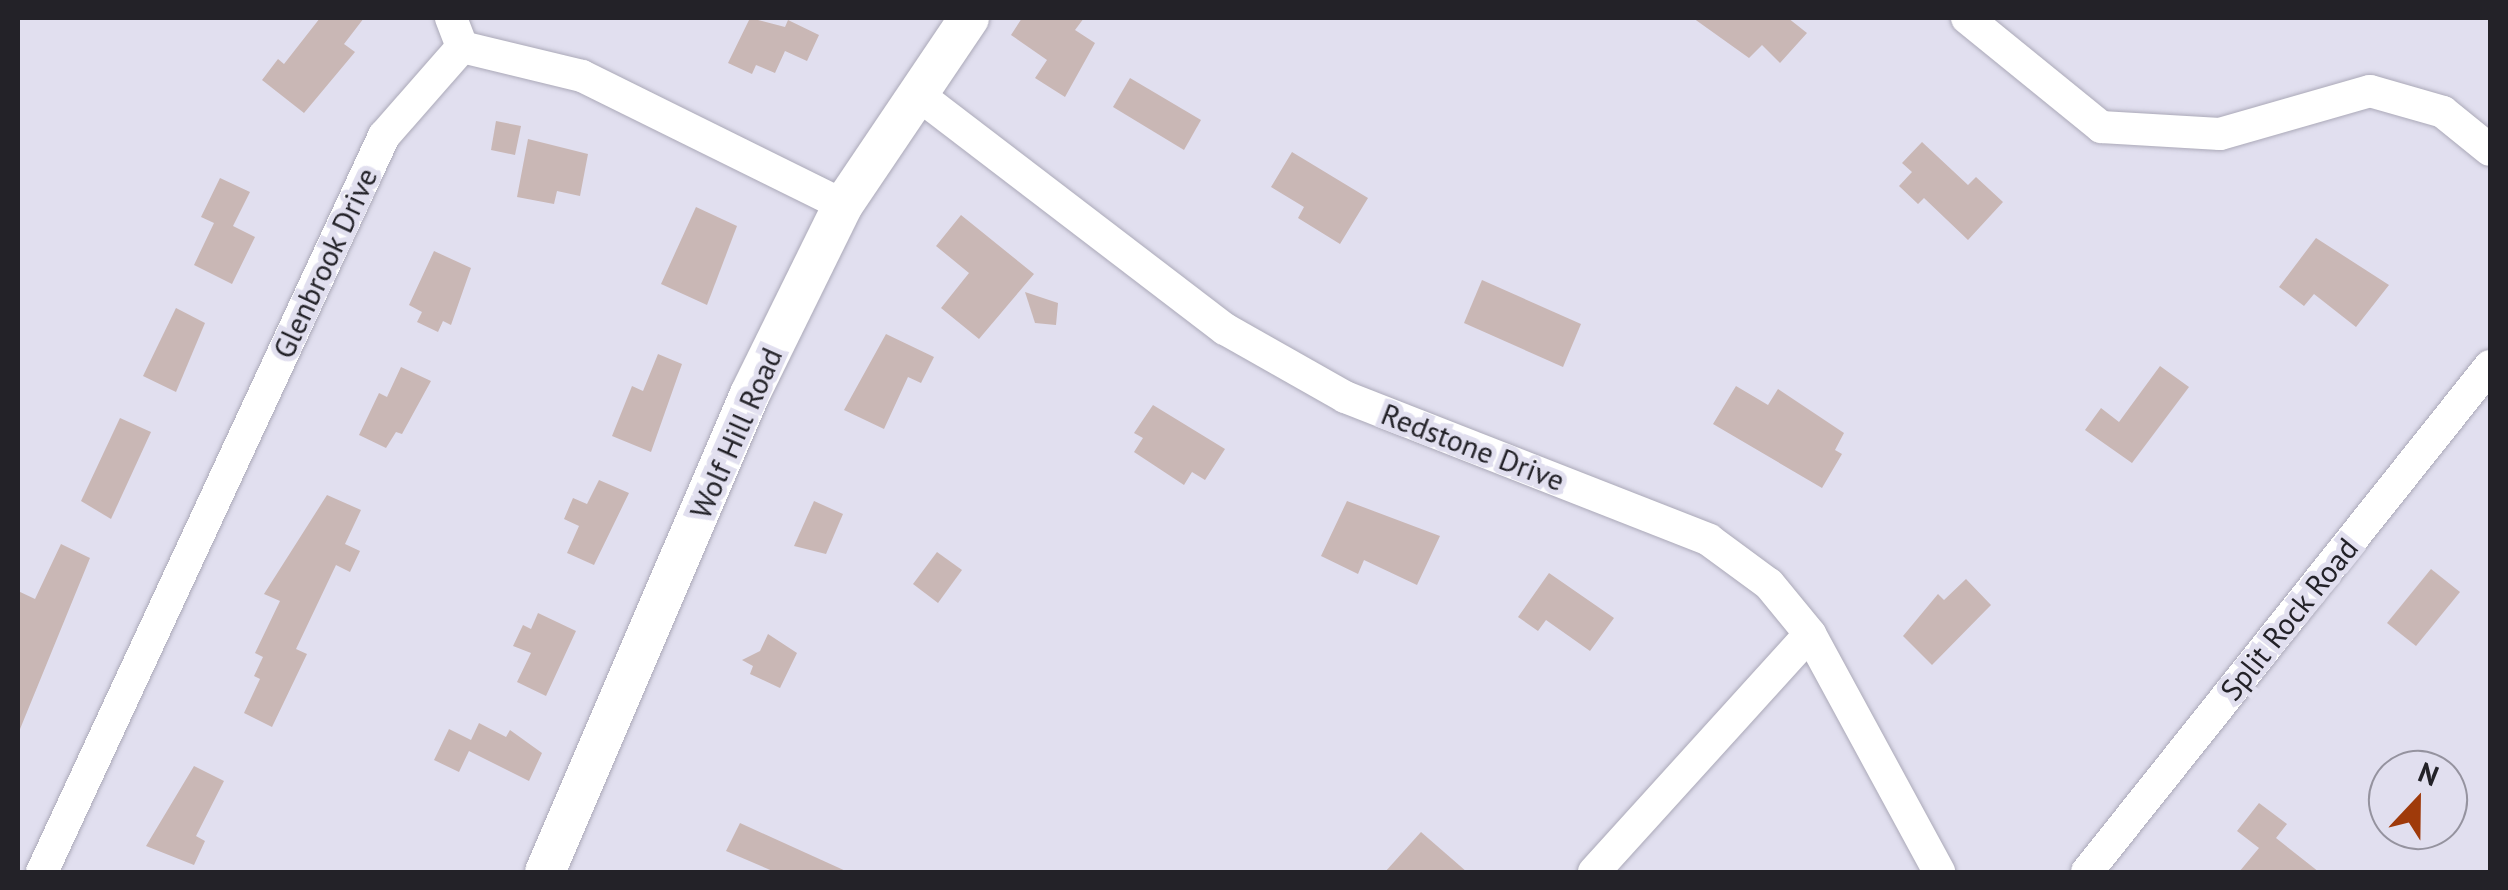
<!DOCTYPE html>
<style>
body{margin:0}
#map{position:relative;width:2508px;height:890px;overflow:hidden;background:#e1dfef;font-family:"PT Sans",sans-serif}
div>[style]{position:absolute}
.building>*{inset:0;background:#c9b7b5}
.roads{filter:drop-shadow(0 0 2px #aba9b8) drop-shadow(0 0 2px #aba9b8)}
.minor>*{height:32px;margin:-16px;padding:0 16px;transform-origin:16px;border-radius:16px;background:#fff}
.tertiary>*{height:40px;margin:-20px;padding:0 20px;transform-origin:20px;border-radius:20px;background:#fff}
span{translate:-50% -50%;white-space:nowrap;text-align:center;line-height:1.15;-webkit-text-stroke:10px #e1dfef;paint-order:stroke}
.street-label{font-size:30px;color:#232228}
.frame{position:absolute;inset:0;border:20px solid #232228;pointer-events:none}
.north{position:absolute;left:2368px;top:750px;width:100px;height:100px;box-sizing:border-box;background:#e1dfef;border:2px solid #95939f;border-radius:50%;rotate:22deg;font-size:28px;font-weight:700;line-height:40px;text-align:center;color:#232228}
.north::after{content:'';display:block;margin:auto;width:35px;height:45px;background:#9f3a0a;clip-path:polygon(50% 0,100% 100%,50% 72%,0 100%)}
</style>
<div id="map">
<div class="building">
<i style="clip-path:polygon(320px 18px,364px 18px,344px 44px,355px 52px,304px 113px,262px 80px,278px 59px,284px 64px)"></i>
<i style="clip-path:polygon(750px 18px,785px 27px,788px 20px,819px 35px,807px 61px,785px 51px,775px 73px,756px 65px,752px 74px,728px 63px)"></i>
<i style="clip-path:polygon(1022px 18px,1084px 18px,1075px 30px,1095px 43px,1065px 97px,1035px 78px,1047px 60px,1011px 35px)"></i>
<i style="clip-path:polygon(1693px 18px,1788px 18px,1807px 33px,1780px 63px,1762px 45px,1749px 58px)"></i>
<i style="clip-path:polygon(1130px 78px,1201px 120px,1184px 150px,1113px 107px)"></i>
<i style="clip-path:polygon(496px 121px,521px 126px,515px 155px,491px 150px)"></i>
<i style="clip-path:polygon(528px 139px,588px 154px,580px 196px,557px 191px,554px 204px,517px 197px)"></i>
<i style="clip-path:polygon(1922px 142px,1968px 185px,1976px 177px,2003px 202px,1968px 240px,1924px 198px,1918px 204px,1899px 186px,1912px 172px,1902px 163px)"></i>
<i style="clip-path:polygon(1292px 152px,1368px 198px,1340px 244px,1298px 218px,1304px 207px,1271px 187px)"></i>
<i style="clip-path:polygon(220px 178px,250px 192px,233px 226px,255px 237px,232px 284px,194px 265px,214px 223px,201px 217px)"></i>
<i style="clip-path:polygon(696px 207px,737px 226px,707px 305px,661px 284px)"></i>
<i style="clip-path:polygon(961px 215px,1034px 274px,979px 339px,941px 308px,969px 273px,936px 246px)"></i>
<i style="clip-path:polygon(2316px 238px,2389px 285px,2356px 327px,2314px 294px,2304px 306px,2279px 287px)"></i>
<i style="clip-path:polygon(434px 251px,471px 268px,451px 325px,443px 321px,438px 332px,417px 322px,422px 312px,409px 305px)"></i>
<i style="clip-path:polygon(1482px 280px,1581px 324px,1563px 367px,1464px 323px)"></i>
<i style="clip-path:polygon(1025px 292px,1058px 303px,1056px 325px,1035px 323px)"></i>
<i style="clip-path:polygon(176px 308px,205px 323px,176px 392px,143px 376px)"></i>
<i style="clip-path:polygon(886px 334px,934px 357px,921px 383px,908px 377px,884px 429px,844px 410px)"></i>
<i style="clip-path:polygon(658px 354px,682px 364px,651px 452px,612px 436px,632px 386px,643px 391px)"></i>
<i style="clip-path:polygon(2160px 366px,2189px 387px,2132px 463px,2085px 430px,2101px 408px,2119px 422px)"></i>
<i style="clip-path:polygon(401px 367px,431px 381px,402px 434px,396px 432px,386px 448px,359px 435px,379px 393px,387px 397px)"></i>
<i style="clip-path:polygon(1736px 386px,1768px 405px,1778px 389px,1844px 433px,1835px 450px,1842px 454px,1822px 488px,1713px 424px)"></i>
<i style="clip-path:polygon(1153px 405px,1225px 449px,1205px 480px,1192px 472px,1184px 485px,1134px 452px,1143px 438px,1134px 433px)"></i>
<i style="clip-path:polygon(120px 418px,151px 432px,111px 519px,81px 501px)"></i>
<i style="clip-path:polygon(599px 480px,629px 493px,594px 565px,567px 553px,579px 526px,564px 519px,573px 498px,587px 504px)"></i>
<i style="clip-path:polygon(327px 495px,361px 510px,345px 544px,360px 551px,350px 572px,336px 565px,296px 649px,307px 654px,272px 727px,244px 713px,260px 679px,254px 676px,263px 657px,255px 653px,280px 601px,264px 594px)"></i>
<i style="clip-path:polygon(814px 501px,843px 514px,826px 554px,794px 546px)"></i>
<i style="clip-path:polygon(1347px 501px,1440px 536px,1417px 585px,1364px 560px,1358px 574px,1321px 556px)"></i>
<i style="clip-path:polygon(61px 544px,90px 558px,18px 734px,18px 591px,35px 599px)"></i>
<i style="clip-path:polygon(937px 552px,962px 570px,938px 603px,913px 584px)"></i>
<i style="clip-path:polygon(2431px 569px,2460px 592px,2416px 646px,2387px 623px)"></i>
<i style="clip-path:polygon(1549px 573px,1614px 618px,1590px 651px,1546px 620px,1538px 631px,1518px 617px)"></i>
<i style="clip-path:polygon(1966px 579px,1991px 605px,1932px 665px,1903px 636px,1938px 594px,1944px 600px)"></i>
<i style="clip-path:polygon(538px 613px,576px 631px,546px 696px,517px 682px,531px 653px,513px 646px,523px 625px,531px 629px)"></i>
<i style="clip-path:polygon(768px 634px,797px 653px,780px 688px,750px 674px,753px 666px,742px 660px,760px 651px)"></i>
<i style="clip-path:polygon(479px 723px,506px 737px,510px 730px,542px 753px,529px 781px,469px 751px,459px 772px,434px 760px,449px 729px,471px 740px)"></i>
<i style="clip-path:polygon(194px 766px,224px 781px,196px 836px,205px 841px,194px 865px,146px 846px)"></i>
<i style="clip-path:polygon(2259px 803px,2287px 824px,2276px 838px,2319px 872px,2239px 872px,2259px 848px,2237px 831px)"></i>
<i style="clip-path:polygon(740px 823px,848px 872px,775px 872px,726px 851px)"></i>
<i style="clip-path:polygon(1421px 832px,1467px 872px,1385px 872px)"></i>
</div>
<div class="roads">
<div class="minor">
<i style="left:451px;top:18px;width:31px;rotate:69deg"></i>
<i style="left:1967px;top:18px;width:173px;rotate:39.1deg"></i>
<i style="left:2101px;top:127px;width:119px;rotate:3.4deg"></i>
<i style="left:2220px;top:134px;width:156px;rotate:-16deg"></i>
<i style="left:2370px;top:91px;width:76px;rotate:16deg"></i>
<i style="left:2443px;top:112px;width:60px;rotate:39deg"></i>
<i style="left:462px;top:47px;width:123px;rotate:13.6deg"></i>
<i style="left:582px;top:76px;width:291px;rotate:26.3deg"></i>
<i style="left:916px;top:93px;width:389px;rotate:37.4deg"></i>
<i style="left:1225px;top:329px;width:138px;rotate:29.5deg"></i>
<i style="left:1345px;top:397px;width:391px;rotate:21.4deg"></i>
<i style="left:1709px;top:540px;width:74px;rotate:36.3deg"></i>
<i style="left:1769px;top:584px;width:65px;rotate:50.6deg"></i>
<i style="left:1810px;top:634px;width:271px;rotate:61.5deg"></i>
<i style="left:42px;top:872px;width:812px;rotate:-65.08deg"></i>
<i style="left:384px;top:136px;width:118px;rotate:-48.8deg"></i>
<i style="left:1594px;top:872px;width:321px;rotate:-47.8deg"></i>
<i style="left:2087px;top:872px;width:647px;rotate:-51.46deg"></i>
</div>
<div class="tertiary">
<i style="left:545px;top:872px;width:520px;rotate:-66.79deg"></i>
<i style="left:750px;top:394px;width:211px;rotate:-63.8deg"></i>
<i style="left:843px;top:205px;width:225px;rotate:-56deg"></i>
</div>
</div>
<div class="street-label">
<span style="left:325px;top:263px;rotate:-65deg">Glenbrook Drive</span>
<span style="left:736px;top:433px;rotate:-66deg">Wolf Hill Road</span>
<span style="left:1473px;top:447px;rotate:21deg">Redstone Drive</span>
<span style="left:2289px;top:619px;rotate:-51deg">Split Rock Road</span>
</div>
<div class="frame"></div>
<div class="north">N</div>
</div>
